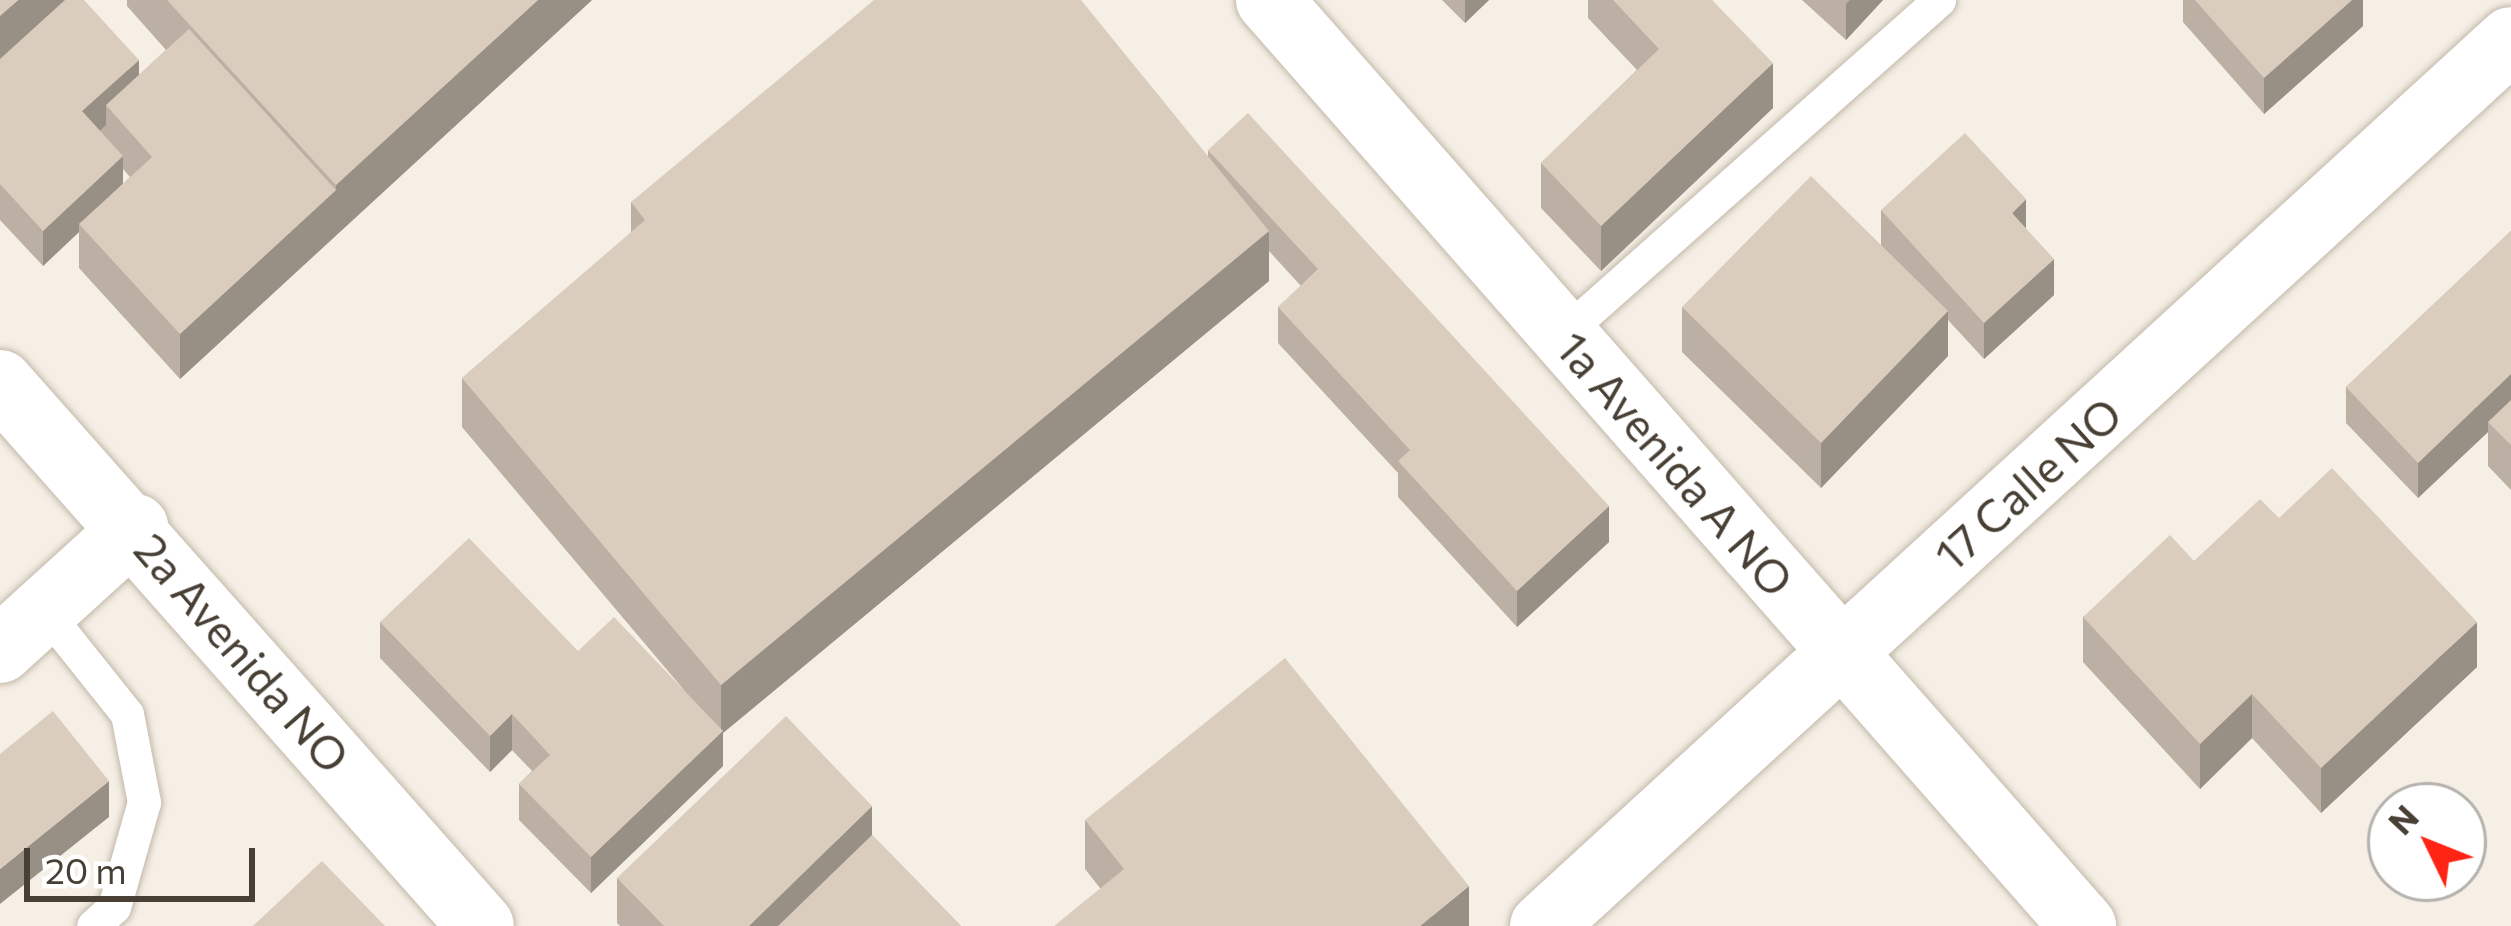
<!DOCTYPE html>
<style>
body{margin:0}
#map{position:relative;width:2511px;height:926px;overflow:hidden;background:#f5efe6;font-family:Commissioner,sans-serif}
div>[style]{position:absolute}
.roads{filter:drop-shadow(0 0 3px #c4b9ab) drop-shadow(0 0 3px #c4b9ab)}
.service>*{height:33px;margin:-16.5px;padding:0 16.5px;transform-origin:16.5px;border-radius:16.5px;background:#fff}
.minor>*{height:66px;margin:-33px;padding:0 33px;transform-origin:33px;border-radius:33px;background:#fff}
.wall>*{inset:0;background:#bbb0a3}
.shaded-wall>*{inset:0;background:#999085}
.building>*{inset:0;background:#dacdbe}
span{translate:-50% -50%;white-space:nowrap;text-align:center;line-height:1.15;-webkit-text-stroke:10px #fff;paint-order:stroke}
.street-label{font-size:45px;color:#483f35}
.north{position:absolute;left:2367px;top:782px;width:120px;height:120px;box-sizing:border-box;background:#fff;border:3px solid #b6b2ae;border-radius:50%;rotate:313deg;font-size:33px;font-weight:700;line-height:48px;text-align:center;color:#483f35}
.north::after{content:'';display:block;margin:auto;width:42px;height:54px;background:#ff2413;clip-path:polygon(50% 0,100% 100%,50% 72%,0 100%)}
.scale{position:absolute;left:24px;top:848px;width:231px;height:54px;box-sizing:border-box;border:6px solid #483f35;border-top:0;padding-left:15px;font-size:36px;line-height:42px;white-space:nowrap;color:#483f35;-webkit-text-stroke:9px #fff;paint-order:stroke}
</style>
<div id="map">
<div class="roads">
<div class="service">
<i style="left:1563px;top:334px;width:503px;rotate:-41.61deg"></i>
<i style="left:44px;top:610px;width:133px;rotate:51.4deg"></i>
<i style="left:127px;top:714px;width:90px;rotate:79.1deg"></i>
<i style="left:144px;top:802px;width:109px;rotate:105.9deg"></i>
<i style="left:114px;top:907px;width:28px;rotate:138deg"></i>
</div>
<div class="minor">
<i style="left:1269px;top:0;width:1233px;rotate:48.68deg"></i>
<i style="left:0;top:383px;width:725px;rotate:48.46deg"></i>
<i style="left:0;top:650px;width:183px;rotate:-42.3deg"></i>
<i style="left:1543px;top:926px;width:1312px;rotate:-42.47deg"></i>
</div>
</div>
<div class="wall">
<i style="clip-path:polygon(evenodd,0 0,139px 75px,166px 50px,127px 6px,127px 0,592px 0,180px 379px,79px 268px,79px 232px,43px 266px,0 220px,0 0,123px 169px,130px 177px,123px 184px,123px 169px)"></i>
<i style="clip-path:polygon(1442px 0,1489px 0,1465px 23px)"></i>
<i style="clip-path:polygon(1588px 0,1712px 0,1773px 108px,1601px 271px,1541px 208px,1541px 163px,1637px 70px,1588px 18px)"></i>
<i style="clip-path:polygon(1802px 0,1883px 0,1846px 40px)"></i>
<i style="clip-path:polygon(2183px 0,2363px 0,2363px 26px,2264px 114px,2183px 22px)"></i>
<i style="clip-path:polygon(1208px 150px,1609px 542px,1517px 627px,1398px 497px,1398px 473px,1278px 343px,1278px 307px,1301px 286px,1269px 251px,1269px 281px,723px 733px,723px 766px,591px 893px,519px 820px,519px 784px,532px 771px,512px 750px,490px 772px,380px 658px,380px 622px,578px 651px,684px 690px,462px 427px,462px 378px,631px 233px,631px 202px,1208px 157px)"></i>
<i style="clip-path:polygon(1881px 210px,2026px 229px,2054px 295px,1984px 359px,1948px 320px,1948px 356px,1821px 488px,1682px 352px,1682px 307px,1881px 245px)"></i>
<i style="clip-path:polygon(2511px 231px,2511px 490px,2488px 466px,2488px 432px,2418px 498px,2346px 423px,2346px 387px)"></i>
<i style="clip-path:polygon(2279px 518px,2477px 667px,2321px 813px,2252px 738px,2200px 789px,2083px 662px,2083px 617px)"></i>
<i style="clip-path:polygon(1085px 820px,1469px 926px,1100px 888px,1085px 869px)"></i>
<i style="clip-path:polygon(872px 835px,961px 926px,620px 926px,617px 923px,617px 878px)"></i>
</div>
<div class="shaded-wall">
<i style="clip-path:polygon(18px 0,69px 0,0 61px,0 16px)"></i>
<i style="clip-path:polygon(538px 0,592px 0,180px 379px,180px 334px,336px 190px,336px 185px)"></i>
<i style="clip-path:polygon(1465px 0,1489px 0,1465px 23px)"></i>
<i style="clip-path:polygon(1850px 0,1883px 0,1846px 40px,1846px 4px)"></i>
<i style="clip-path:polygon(2352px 0,2363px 0,2363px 26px,2264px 114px,2264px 78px)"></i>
<i style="clip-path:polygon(139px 60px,139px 96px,106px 105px,106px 125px,82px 147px,82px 111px)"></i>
<i style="clip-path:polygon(1773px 63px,1773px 108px,1601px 271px,1601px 226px)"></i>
<i style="clip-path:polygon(123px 156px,123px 192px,79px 224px,79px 232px,43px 266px,43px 231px)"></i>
<i style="clip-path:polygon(2026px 199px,2026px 235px,2012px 213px)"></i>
<i style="clip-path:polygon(1269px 231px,1269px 281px,723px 733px,723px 766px,591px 893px,591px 857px,721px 732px,721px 685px)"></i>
<i style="clip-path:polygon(2054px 259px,2054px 295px,1984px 359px,1984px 323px)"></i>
<i style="clip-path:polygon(1948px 311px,1948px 356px,1821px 488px,1821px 443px)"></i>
<i style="clip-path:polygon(2511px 374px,2511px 410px,2488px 422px,2488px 432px,2418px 498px,2418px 463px)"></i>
<i style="clip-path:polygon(1609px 506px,1609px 542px,1517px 627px,1517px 591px)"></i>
<i style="clip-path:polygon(2477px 622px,2477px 667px,2321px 813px,2321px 768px)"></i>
<i style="clip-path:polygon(2252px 694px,2252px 738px,2200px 789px,2200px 744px)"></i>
<i style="clip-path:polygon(512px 714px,512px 750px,490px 772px,490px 736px)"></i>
<i style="clip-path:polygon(109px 781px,109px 817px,0 904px,0 869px)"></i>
<i style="clip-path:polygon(872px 806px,872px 851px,795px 926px,749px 926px)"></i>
<i style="clip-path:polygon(1469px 886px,1469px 926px,1420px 926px)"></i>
</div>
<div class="building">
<i style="clip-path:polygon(0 0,18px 0,0 16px)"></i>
<i style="clip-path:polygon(65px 0,84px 0,139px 60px,82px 111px,123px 156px,43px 231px,0 184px,0 59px)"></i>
<i style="clip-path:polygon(167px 0,538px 0,336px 185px)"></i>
<i style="clip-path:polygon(874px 0,1081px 0,1269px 231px,721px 685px,462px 378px,645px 220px,631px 202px)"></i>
<i style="clip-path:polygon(1613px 0,1712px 0,1773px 63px,1601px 226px,1541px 163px,1659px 49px)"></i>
<i style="clip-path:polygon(2195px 0,2352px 0,2264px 78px)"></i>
<i style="clip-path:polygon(189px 29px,336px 190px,180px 334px,79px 224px,152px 157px,106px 105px)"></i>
<i style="clip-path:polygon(1248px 113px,1609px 506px,1517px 591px,1398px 461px,1410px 450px,1278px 307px,1318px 269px,1208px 150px)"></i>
<i style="clip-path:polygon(1965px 133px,2026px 199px,2012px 213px,2054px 259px,1984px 323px,1881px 210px)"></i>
<i style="clip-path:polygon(1811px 176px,1948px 311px,1821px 443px,1682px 307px)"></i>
<i style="clip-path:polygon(2511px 231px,2511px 374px,2418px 463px,2346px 387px)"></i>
<i style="clip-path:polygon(2511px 400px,2511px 445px,2488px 422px)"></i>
<i style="clip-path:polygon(2332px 468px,2477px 622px,2321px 768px,2252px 694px,2200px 744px,2083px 617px,2170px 535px,2194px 561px,2260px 499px,2279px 518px)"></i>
<i style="clip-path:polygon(469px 538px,578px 651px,614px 617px,723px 731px,591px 857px,519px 784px,550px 755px,512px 714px,490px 736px,380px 622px)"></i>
<i style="clip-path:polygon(1285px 658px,1469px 886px,1420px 926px,1054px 926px,1124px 869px,1085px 820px)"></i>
<i style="clip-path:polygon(53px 711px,109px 781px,0 869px,0 754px)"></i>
<i style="clip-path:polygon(786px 716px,872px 806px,749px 926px,664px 926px,617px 878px)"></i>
<i style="clip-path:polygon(872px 835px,961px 926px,778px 926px)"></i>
<i style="clip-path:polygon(322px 861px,385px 926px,253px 926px)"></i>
</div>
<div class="street-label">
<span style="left:1676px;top:463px;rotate:49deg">1a Avenida A NO</span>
<span style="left:2027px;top:483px;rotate:-42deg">17 Calle NO</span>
<span style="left:243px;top:652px;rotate:49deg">2a Avenida NO</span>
</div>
<div class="north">N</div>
<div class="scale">20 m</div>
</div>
